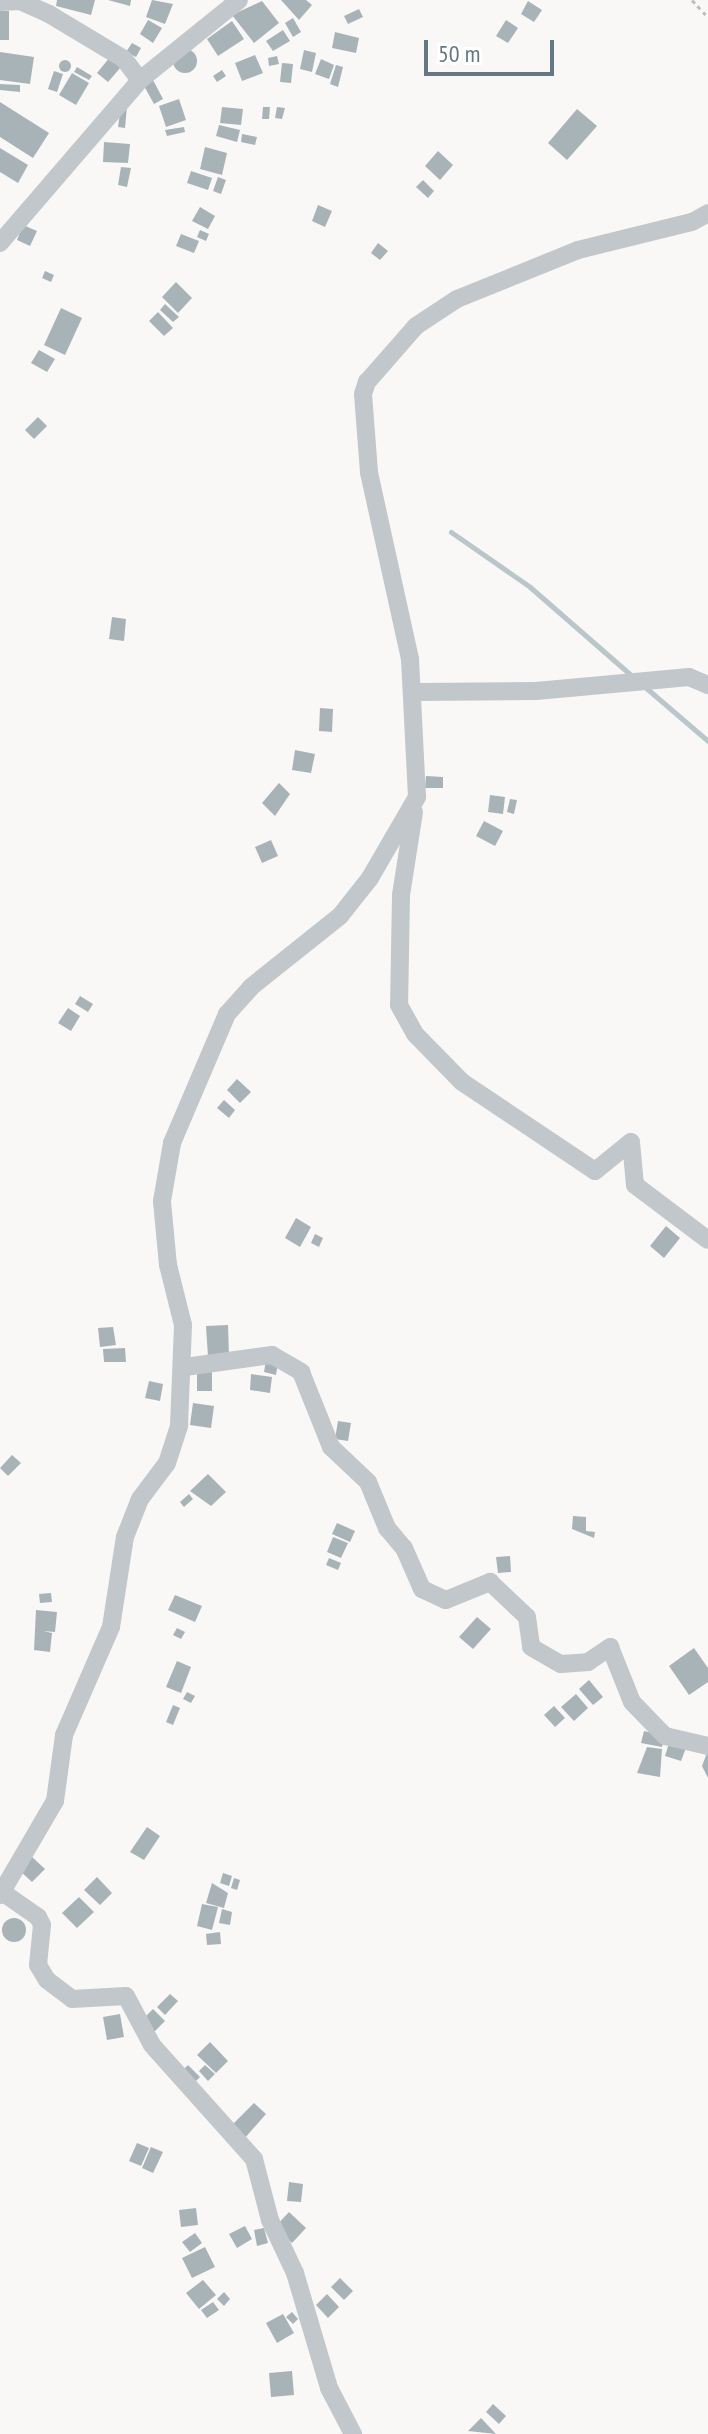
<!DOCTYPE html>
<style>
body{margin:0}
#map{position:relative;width:708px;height:2434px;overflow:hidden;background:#f9f8f6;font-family:"PT Sans Narrow",sans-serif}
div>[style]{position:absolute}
.stream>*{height:5px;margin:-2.5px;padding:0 2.5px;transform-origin:2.5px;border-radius:2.5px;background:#b9c7ca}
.building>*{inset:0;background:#a8b3b8}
.round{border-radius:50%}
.path>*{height:3px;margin-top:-1.5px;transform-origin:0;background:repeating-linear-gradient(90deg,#bbbfc1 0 4px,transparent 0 8px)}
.minor>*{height:18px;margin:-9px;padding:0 9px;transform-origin:9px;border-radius:9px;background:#c1c7ca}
span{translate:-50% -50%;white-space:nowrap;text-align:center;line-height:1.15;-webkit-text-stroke:8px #fff;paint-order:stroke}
.scale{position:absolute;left:424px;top:40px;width:130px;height:36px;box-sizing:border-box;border:4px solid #637882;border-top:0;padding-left:10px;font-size:24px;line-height:28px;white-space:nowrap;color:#637882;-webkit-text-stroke:6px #fff;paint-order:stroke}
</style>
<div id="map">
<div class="stream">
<i style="left:451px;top:532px;width:96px;rotate:34.8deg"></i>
<i style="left:530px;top:587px;width:135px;rotate:41.1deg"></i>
<i style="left:645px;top:687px;width:83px;rotate:40.6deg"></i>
</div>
<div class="building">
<i style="clip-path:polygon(57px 0,95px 0,91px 15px,56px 6px)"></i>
<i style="clip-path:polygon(108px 0,131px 0,130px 6px)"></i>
<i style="clip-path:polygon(152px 0,173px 4px,165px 24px,146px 17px)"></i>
<i style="clip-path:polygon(281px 0,306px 0,312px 5px,299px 20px)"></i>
<i style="clip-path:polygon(262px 1px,279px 23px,254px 43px,232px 15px)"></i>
<i style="clip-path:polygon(528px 1px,542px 10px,534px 22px,521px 14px)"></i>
<i style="clip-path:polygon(359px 9px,363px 17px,348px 24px,344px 16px)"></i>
<i style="clip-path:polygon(0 11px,9px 11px,9px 40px,0 40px)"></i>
<i style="clip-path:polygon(293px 18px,301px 32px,293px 37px,285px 23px)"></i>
<i style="clip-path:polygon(148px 20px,162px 28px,153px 43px,140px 34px)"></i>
<i style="clip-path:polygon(506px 20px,518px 28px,508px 43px,496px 36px)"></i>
<i style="clip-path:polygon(232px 21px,244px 39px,218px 56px,207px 39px)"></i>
<i style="clip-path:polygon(283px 30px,290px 41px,273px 51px,266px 41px)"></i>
<i style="clip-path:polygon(335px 32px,359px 38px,356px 53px,332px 48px)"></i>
<i style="clip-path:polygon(132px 43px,141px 48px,136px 57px,126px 52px)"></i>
<i class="round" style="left:173px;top:49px;width:24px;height:24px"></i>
<i style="clip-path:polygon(304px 50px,316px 53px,312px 72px,300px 69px)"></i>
<i style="clip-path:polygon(0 52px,34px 57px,30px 84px,0 80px)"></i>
<i style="clip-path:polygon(255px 55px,263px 73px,242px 81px,235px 63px)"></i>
<i style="clip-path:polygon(277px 56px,279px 64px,269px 66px,268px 58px)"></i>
<i style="clip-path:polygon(110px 57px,121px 67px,108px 82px,97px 73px)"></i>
<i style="clip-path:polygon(321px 59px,334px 65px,329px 79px,315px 74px)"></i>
<i class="round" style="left:59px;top:60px;width:12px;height:12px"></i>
<i style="clip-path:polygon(282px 63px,293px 64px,291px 83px,280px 82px)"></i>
<i style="clip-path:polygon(336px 65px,343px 67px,338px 87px,330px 84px)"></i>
<i style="clip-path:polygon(77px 67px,92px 76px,89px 80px,74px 72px)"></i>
<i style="clip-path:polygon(222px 70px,226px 76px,217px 82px,213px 76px)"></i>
<i style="clip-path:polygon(54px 71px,63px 74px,57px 92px,48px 89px)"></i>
<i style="clip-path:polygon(72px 73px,89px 83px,76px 105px,59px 95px)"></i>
<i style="clip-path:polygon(153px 80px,163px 99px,154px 104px,144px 86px)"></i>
<i style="clip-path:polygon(0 84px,20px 85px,20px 92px,0 90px)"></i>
<i style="clip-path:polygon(179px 99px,186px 120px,166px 127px,159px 106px)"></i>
<i style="clip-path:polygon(0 102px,49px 133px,33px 158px,0 137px)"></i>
<i style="clip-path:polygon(121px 106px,127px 107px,125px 128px,118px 127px)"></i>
<i style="clip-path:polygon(222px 107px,243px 109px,241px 125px,220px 123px)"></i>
<i style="clip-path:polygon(263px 107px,270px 107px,269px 119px,262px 119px)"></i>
<i style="clip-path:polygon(277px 107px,285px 108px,282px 119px,275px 118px)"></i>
<i style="clip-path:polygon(577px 109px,597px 126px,567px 160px,548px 143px)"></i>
<i style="clip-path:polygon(219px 125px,240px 130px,237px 142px,216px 136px)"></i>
<i style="clip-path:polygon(184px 127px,185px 132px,167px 136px,165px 130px)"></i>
<i style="clip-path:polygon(242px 134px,257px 137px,255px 145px,241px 142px)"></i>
<i style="clip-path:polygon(104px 142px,130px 144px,128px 163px,103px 162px)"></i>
<i style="clip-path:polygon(205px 147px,227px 153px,222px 175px,200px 169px)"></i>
<i style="clip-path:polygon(0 148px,28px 165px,18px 183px,0 172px)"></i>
<i style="clip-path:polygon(438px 151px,453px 165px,440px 180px,425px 166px)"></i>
<i style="clip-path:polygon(121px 167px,131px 168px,127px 187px,118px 185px)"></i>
<i style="clip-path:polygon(191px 171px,212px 178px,208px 190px,187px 183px)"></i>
<i style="clip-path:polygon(218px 177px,226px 180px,221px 194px,213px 191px)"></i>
<i style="clip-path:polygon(423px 180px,434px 191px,428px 198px,416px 187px)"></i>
<i style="clip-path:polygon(318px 205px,332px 211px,325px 227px,312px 221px)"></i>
<i style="clip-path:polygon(200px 207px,215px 216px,208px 229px,192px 221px)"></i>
<i style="clip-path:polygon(23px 225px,37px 231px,30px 246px,17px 240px)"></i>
<i style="clip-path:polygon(200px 230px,209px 234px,206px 241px,197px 237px)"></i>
<i style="clip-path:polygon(181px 234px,199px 241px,194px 253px,176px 246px)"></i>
<i style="clip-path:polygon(378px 243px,388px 251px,380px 260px,371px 253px)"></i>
<i style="clip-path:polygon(45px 271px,54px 275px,51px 282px,42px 278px)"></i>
<i style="clip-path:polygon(176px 282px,192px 298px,178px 313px,162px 297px)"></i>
<i style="clip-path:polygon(165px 304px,179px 317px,173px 322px,160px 310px)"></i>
<i style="clip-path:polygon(61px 308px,82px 318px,65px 355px,44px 345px)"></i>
<i style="clip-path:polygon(158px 312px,173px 328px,164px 336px,149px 321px)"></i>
<i style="clip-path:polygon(39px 350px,55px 359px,47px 372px,31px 363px)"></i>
<i style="clip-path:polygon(38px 417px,47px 426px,34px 439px,25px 430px)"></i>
<i style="clip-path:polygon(112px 617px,126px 619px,124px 641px,109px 639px)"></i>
<i style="clip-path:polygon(320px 708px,333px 709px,332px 732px,319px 731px)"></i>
<i style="clip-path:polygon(295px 750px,315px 754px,311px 773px,292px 770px)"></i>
<i style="clip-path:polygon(426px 776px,443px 777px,443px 788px,425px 788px)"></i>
<i style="clip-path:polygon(279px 783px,290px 794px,275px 816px,262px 803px)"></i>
<i style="clip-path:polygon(490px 795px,505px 797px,503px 814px,488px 812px)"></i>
<i style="clip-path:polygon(510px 799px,517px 800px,514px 814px,507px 812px)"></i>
<i style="clip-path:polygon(484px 821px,503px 831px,495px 846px,476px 836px)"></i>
<i style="clip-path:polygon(271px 840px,278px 856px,262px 863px,255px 847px)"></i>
<i style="clip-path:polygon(80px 996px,93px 1004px,88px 1012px,75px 1004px)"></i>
<i style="clip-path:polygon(68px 1008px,80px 1016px,71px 1031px,58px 1023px)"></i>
<i style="clip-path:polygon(237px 1079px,251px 1092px,240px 1103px,227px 1090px)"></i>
<i style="clip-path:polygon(224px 1100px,235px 1110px,229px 1118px,217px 1108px)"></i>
<i style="clip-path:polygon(296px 1218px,311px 1227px,300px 1247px,285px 1238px)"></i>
<i style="clip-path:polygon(666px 1226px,680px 1238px,664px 1258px,650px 1246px)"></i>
<i style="clip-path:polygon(315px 1234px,323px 1238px,319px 1247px,311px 1243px)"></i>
<i style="clip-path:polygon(228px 1325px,229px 1356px,208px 1357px,206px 1326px)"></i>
<i style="clip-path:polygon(113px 1327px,116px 1345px,100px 1347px,98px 1328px)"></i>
<i style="clip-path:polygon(125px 1348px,126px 1362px,104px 1362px,103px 1349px)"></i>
<i style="clip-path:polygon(266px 1360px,278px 1362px,276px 1375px,264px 1372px)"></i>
<i style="clip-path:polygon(197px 1371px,212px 1371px,212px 1391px,197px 1391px)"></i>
<i style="clip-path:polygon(251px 1374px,272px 1377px,270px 1393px,250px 1390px)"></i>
<i style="clip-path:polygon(149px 1381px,163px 1384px,160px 1401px,145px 1398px)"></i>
<i style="clip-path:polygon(193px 1403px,214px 1406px,211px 1428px,190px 1425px)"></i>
<i style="clip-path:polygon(338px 1421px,351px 1423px,348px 1441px,335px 1439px)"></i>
<i style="clip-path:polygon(12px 1455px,21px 1463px,8px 1476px,0 1468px)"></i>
<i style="clip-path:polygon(208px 1474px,226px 1492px,211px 1506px,190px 1491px)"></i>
<i style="clip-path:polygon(189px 1494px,193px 1499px,184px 1507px,180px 1502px)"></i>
<i style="clip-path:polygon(573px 1516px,586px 1517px,586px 1531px,595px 1532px,594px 1538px,572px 1529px)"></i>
<i style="clip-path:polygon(337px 1523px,355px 1531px,350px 1542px,332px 1534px)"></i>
<i style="clip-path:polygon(333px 1537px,348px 1543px,341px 1558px,327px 1552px)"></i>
<i style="clip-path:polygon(510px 1556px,511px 1572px,498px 1573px,496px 1557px)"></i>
<i style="clip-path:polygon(329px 1558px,341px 1563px,338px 1570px,326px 1565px)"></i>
<i style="clip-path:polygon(51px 1593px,52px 1602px,40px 1603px,39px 1594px)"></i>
<i style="clip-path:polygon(175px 1595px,202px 1606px,195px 1622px,168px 1610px)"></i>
<i style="clip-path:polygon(36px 1610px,57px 1612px,55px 1632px,43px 1631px,52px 1633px,50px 1652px,34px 1650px)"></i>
<i style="clip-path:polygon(477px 1617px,491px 1629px,473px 1649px,459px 1637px)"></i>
<i style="clip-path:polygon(177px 1628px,185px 1632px,181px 1639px,173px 1635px)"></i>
<i style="clip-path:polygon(694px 1648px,708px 1668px,708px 1682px,689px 1695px,669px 1666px)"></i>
<i style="clip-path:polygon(177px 1661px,191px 1667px,181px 1693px,166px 1687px)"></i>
<i style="clip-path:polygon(589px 1680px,603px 1697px,593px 1705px,579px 1689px)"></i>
<i style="clip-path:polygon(187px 1692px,195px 1696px,191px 1703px,183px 1699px)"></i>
<i style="clip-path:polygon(576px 1694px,588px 1708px,574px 1721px,561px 1707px)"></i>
<i style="clip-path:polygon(173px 1705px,180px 1708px,173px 1725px,166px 1722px)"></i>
<i style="clip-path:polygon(554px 1706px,565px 1718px,555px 1727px,544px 1715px)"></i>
<i style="clip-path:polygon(644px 1731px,665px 1736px,662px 1747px,641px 1743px)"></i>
<i style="clip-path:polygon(670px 1740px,687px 1745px,681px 1761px,665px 1756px)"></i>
<i style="clip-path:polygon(647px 1747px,662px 1749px,660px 1777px,637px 1773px)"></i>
<i style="clip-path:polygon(708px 1750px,708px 1778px,702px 1766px)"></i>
<i style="clip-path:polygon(147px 1827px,160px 1836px,144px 1860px,130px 1852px)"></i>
<i style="clip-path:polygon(31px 1856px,45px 1869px,32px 1882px,18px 1869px)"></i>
<i style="clip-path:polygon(223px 1873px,232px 1876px,229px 1886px,220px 1883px)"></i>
<i style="clip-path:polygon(97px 1877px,112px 1893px,100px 1905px,84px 1890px)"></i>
<i style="clip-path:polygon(234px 1878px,240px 1880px,237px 1890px,231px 1888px)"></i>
<i style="clip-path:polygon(212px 1883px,228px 1893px,224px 1908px,206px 1903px)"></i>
<i style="clip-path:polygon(79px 1897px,94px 1912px,77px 1928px,62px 1913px)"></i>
<i style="clip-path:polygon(202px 1904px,218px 1907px,212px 1930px,197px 1926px)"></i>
<i style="clip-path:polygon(222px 1909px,232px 1912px,230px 1925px,219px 1923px)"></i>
<i class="round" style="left:2px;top:1918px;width:24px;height:24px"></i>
<i style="clip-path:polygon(220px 1932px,221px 1944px,207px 1945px,206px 1934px)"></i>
<i style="clip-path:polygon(170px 1994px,178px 2001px,165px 2015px,157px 2007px)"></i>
<i style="clip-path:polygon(153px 2009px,165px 2021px,153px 2033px,141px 2021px)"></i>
<i style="clip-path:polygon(120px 2014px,124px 2037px,107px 2040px,103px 2017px)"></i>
<i style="clip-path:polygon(210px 2042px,228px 2061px,216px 2073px,197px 2055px)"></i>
<i style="clip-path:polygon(188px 2065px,200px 2077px,193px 2084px,181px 2072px)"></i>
<i style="clip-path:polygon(205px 2065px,215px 2074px,208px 2081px,199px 2071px)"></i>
<i style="clip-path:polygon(254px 2103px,266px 2114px,244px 2139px,231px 2126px)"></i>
<i style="clip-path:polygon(137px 2143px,149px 2148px,141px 2166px,129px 2161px)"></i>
<i style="clip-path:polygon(151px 2147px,163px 2152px,153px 2173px,142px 2168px)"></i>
<i style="clip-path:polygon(289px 2182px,303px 2184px,301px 2202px,287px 2201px)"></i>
<i style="clip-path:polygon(196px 2208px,198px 2225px,181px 2227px,179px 2210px)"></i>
<i style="clip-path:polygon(289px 2212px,306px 2228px,292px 2243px,275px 2227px)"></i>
<i style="clip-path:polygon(245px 2226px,252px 2239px,237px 2248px,229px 2234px)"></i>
<i style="clip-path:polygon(264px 2228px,268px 2243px,257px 2246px,254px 2230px)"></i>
<i style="clip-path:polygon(195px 2233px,202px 2243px,190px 2252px,182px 2242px)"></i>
<i style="clip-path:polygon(205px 2247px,215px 2267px,192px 2278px,182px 2258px)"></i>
<i style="clip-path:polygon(340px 2278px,353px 2291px,344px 2300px,331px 2287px)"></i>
<i style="clip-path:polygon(203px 2280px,216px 2295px,199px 2309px,186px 2293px)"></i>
<i style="clip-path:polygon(224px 2292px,230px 2299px,224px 2306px,217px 2299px)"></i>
<i style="clip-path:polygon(327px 2294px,339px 2307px,328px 2318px,316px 2305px)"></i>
<i style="clip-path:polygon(213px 2302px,219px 2310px,207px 2318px,201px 2310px)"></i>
<i style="clip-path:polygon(292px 2312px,298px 2319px,293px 2324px,286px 2317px)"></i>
<i style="clip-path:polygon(283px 2314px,294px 2333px,277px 2343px,266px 2323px)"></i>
<i style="clip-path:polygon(292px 2371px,294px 2395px,271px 2397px,269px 2373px)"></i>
<i style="clip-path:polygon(493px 2404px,506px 2416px,499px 2424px,486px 2412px)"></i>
<i style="clip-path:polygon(481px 2418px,496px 2434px,468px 2431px)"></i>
</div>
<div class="path">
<i style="left:692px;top:0;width:23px;rotate:47deg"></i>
</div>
<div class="minor">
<i style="left:0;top:2px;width:20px;rotate:-3deg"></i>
<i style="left:20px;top:1px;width:32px;rotate:24deg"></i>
<i style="left:49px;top:14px;width:87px;rotate:31deg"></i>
<i style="left:124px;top:59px;width:26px;rotate:53deg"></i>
<i style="left:0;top:243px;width:215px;rotate:-49.3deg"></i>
<i style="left:140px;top:80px;width:127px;rotate:-38.9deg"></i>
<i style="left:414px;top:692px;width:122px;rotate:-0.5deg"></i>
<i style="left:536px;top:691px;width:154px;rotate:-5.2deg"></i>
<i style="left:689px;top:677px;width:21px;rotate:23deg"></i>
<i style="left:414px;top:812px;width:84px;rotate:98.9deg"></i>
<i style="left:401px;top:895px;width:110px;rotate:91deg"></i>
<i style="left:399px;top:1005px;width:33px;rotate:61deg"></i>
<i style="left:415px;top:1034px;width:67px;rotate:45.6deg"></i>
<i style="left:462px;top:1082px;width:160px;rotate:33.8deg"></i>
<i style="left:595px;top:1171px;width:46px;rotate:-38.9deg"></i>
<i style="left:631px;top:1142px;width:43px;rotate:84.7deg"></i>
<i style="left:635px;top:1185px;width:91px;rotate:37deg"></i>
<i style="left:185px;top:1367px;width:88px;rotate:-7.9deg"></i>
<i style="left:272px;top:1355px;width:34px;rotate:30deg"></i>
<i style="left:301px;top:1372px;width:81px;rotate:68.2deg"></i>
<i style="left:331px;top:1447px;width:51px;rotate:43.4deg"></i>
<i style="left:368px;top:1482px;width:50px;rotate:67.6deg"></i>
<i style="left:387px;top:1528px;width:26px;rotate:50deg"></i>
<i style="left:404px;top:1548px;width:45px;rotate:66.3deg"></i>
<i style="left:422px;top:1589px;width:26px;rotate:25deg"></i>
<i style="left:446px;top:1600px;width:48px;rotate:-22.2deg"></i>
<i style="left:490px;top:1582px;width:51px;rotate:43.4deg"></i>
<i style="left:527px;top:1617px;width:30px;rotate:82deg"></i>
<i style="left:531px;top:1647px;width:34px;rotate:30deg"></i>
<i style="left:561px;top:1664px;width:27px;rotate:-4deg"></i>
<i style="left:588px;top:1662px;width:27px;rotate:-34deg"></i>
<i style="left:610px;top:1647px;width:59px;rotate:68.2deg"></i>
<i style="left:632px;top:1702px;width:47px;rotate:45.9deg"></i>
<i style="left:665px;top:1736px;width:44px;rotate:13.1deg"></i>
<i style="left:2px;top:1892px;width:44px;rotate:34.8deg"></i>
<i style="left:38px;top:1917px;width:9px;rotate:63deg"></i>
<i style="left:42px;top:1925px;width:40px;rotate:95.7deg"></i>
<i style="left:38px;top:1965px;width:17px;rotate:59deg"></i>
<i style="left:47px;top:1980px;width:31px;rotate:37deg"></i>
<i style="left:72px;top:1999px;width:54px;rotate:-3.2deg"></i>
<i style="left:126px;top:1996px;width:55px;rotate:62deg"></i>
<i style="left:152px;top:2045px;width:153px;rotate:48.2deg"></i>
<i style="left:254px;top:2159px;width:63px;rotate:75.3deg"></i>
<i style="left:270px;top:2220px;width:59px;rotate:64.7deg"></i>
<i style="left:295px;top:2273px;width:120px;rotate:73.5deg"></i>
<i style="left:329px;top:2388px;width:52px;rotate:62.4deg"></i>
<i style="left:0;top:1895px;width:109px;rotate:-59.7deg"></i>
<i style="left:55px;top:1801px;width:67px;rotate:-82.2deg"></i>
<i style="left:64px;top:1735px;width:118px;rotate:-66.5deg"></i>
<i style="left:111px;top:1627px;width:91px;rotate:-81.2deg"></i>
<i style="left:125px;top:1537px;width:41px;rotate:-68.5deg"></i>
<i style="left:140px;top:1499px;width:45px;rotate:-53.1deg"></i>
<i style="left:167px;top:1463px;width:40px;rotate:-72deg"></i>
<i style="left:179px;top:1425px;width:100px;rotate:-87.7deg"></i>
<i style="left:183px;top:1325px;width:62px;rotate:-104deg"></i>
<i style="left:168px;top:1265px;width:64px;rotate:-95.4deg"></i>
<i style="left:162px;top:1201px;width:59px;rotate:-80.2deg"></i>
<i style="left:172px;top:1143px;width:140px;rotate:-66.9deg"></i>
<i style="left:227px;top:1014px;width:36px;rotate:-48deg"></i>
<i style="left:251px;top:987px;width:114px;rotate:-38.6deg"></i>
<i style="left:340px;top:916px;width:48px;rotate:-51.7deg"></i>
<i style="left:370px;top:878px;width:94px;rotate:-59.9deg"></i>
<i style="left:417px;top:797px;width:138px;rotate:-92.9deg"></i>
<i style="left:410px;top:659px;width:191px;rotate:-102.4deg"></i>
<i style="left:369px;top:472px;width:78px;rotate:-94.4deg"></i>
<i style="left:363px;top:394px;width:13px;rotate:-72deg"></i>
<i style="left:367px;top:382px;width:74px;rotate:-48.8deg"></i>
<i style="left:416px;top:326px;width:49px;rotate:-33.4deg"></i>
<i style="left:457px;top:299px;width:131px;rotate:-22deg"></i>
<i style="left:578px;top:250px;width:117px;rotate:-13.8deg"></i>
<i style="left:692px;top:222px;width:18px;rotate:-29deg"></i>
</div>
<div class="scale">50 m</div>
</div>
